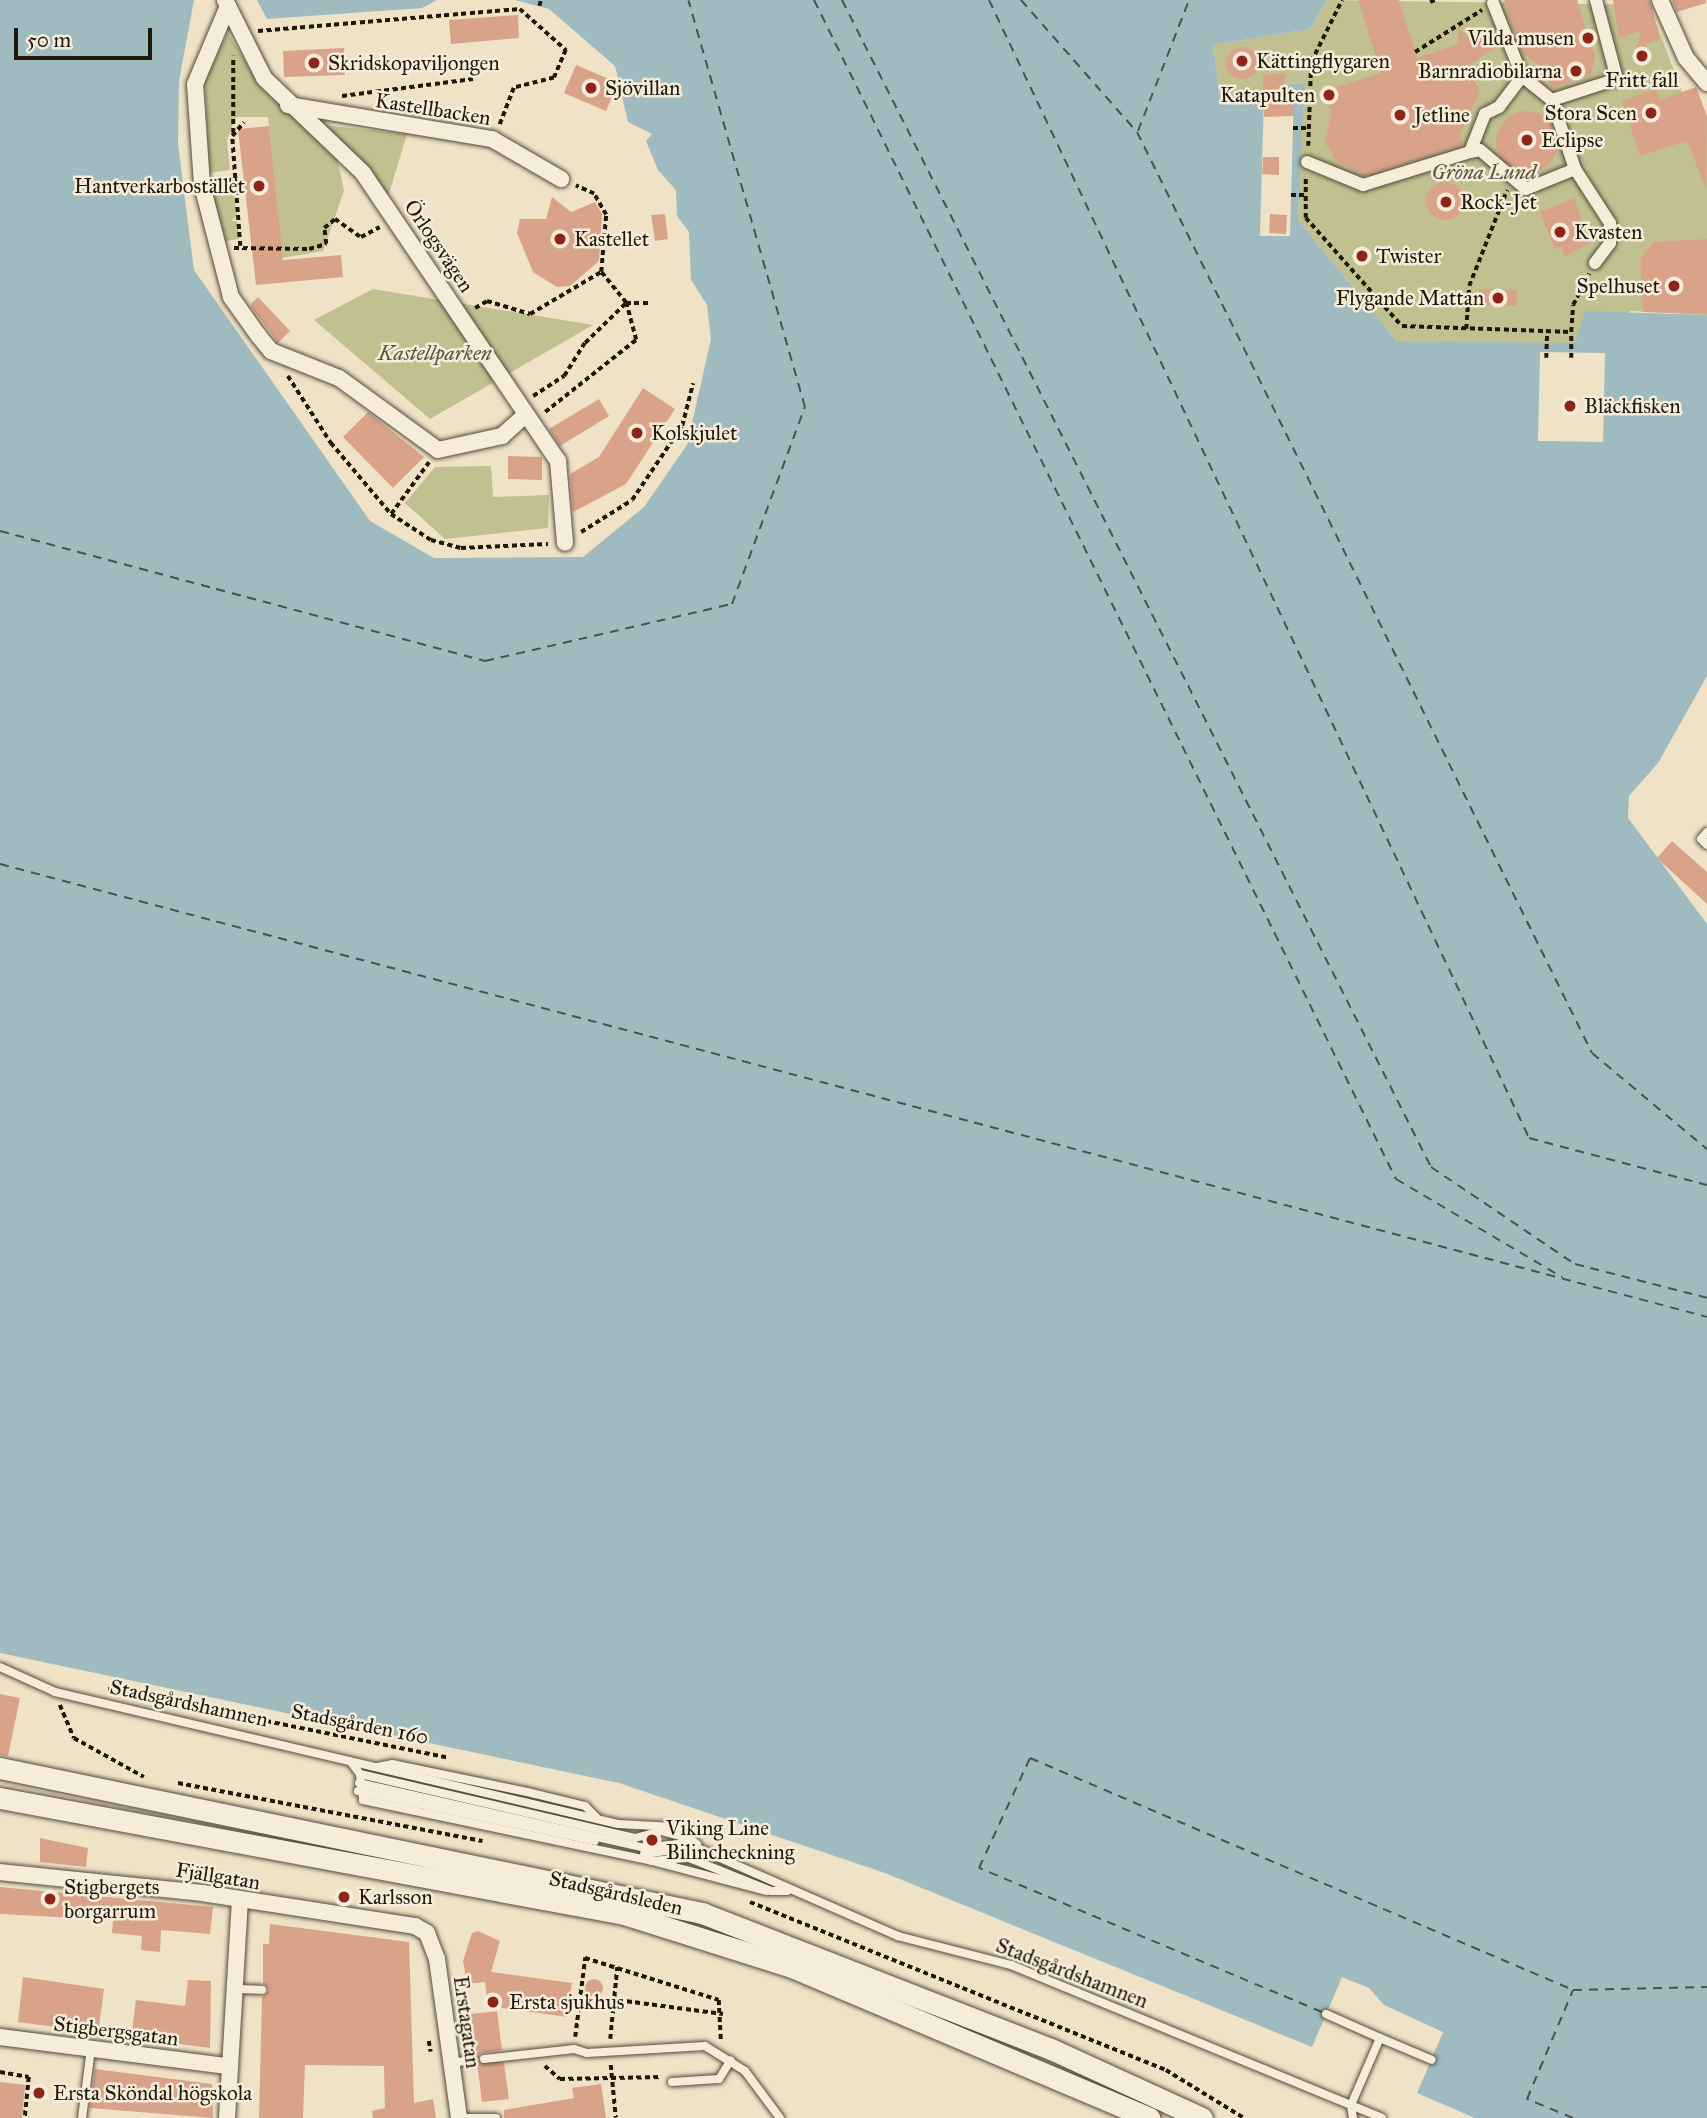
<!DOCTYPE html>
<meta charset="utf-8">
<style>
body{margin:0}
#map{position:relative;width:1707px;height:2118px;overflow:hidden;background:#efe2c6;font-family:"IM FELL Great Primer",serif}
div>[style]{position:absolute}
.green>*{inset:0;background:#c1c090}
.water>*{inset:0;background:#9fbbbf}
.pier>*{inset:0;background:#efe2c6}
.ferry>*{height:2px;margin-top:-1px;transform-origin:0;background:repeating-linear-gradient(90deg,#4d514b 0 9px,transparent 0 16px)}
.building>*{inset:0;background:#d9a38a}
.round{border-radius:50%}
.path>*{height:3.5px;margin-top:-1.75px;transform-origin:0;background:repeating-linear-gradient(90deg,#21180d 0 5px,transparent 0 8.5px)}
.roads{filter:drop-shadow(0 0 2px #544a3b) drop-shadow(0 0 2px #544a3b)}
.service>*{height:8px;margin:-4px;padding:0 4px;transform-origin:4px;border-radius:4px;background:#f5ecda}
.pedestrian>*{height:12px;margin:-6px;padding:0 6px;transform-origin:6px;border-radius:6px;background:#f5ecda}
.minor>*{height:16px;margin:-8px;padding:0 8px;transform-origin:8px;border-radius:8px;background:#f5ecda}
.secondary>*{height:21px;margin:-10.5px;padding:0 10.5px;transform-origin:10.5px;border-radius:10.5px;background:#f5ecda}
.dots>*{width:19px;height:19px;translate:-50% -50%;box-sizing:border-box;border:4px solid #f5ecda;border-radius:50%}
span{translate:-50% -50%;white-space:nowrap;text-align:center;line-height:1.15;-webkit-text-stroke:5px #f5ecda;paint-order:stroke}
.poi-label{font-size:21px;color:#21180d}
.right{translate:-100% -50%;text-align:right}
.left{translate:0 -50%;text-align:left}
.street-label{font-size:21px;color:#21180d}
.park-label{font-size:21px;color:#59533b;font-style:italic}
.scale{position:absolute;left:14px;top:28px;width:138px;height:32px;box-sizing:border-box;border:4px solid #21180d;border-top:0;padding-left:9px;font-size:21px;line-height:24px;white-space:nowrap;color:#21180d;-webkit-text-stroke:5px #f5ecda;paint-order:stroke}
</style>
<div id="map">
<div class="green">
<i style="clip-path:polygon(1327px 0,1649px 5px,1682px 92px,1681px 125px,1707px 116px,1707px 315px,1631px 311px,1576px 343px,1575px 353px,1535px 344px,1397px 341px,1298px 220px,1303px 82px,1220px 96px,1213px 45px,1310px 29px)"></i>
<i style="clip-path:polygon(228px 33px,262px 89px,337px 157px,344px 191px,323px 251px,282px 258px,268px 117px,236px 117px,227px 140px,230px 170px,209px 173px,205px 78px)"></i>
<i style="clip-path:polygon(324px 125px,407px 134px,388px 197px,388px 196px)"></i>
<i style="clip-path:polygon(233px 186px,237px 216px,231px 221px,237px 221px,239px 239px,219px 242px,210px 189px)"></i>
<i style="clip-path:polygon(373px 289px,593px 325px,430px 419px,314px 320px)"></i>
<i style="clip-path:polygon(491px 466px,493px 497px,549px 495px,548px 528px,445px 539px,405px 503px,435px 467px)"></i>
</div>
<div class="water">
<i style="clip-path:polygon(0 0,194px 0,179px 81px,178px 144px,194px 270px,370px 521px,434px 558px,583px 557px,644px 507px,687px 445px,711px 339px,707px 305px,691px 280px,689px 232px,677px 216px,676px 190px,658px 170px,646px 141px,652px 134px,628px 122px,615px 66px,549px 9px,515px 0,1327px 0,1310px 29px,1213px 45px,1220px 96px,1304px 82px,1298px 220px,1397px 341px,1575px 343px,1585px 311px,1707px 315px,1707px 676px,1658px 763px,1629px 796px,1628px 818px,1707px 924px,1707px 2118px,1475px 2118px,1417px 2093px,1443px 2032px,1384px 2005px,1369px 1988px,1342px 1977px,1312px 2047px,885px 1873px,619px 1783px,0 1653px)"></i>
<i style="clip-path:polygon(257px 0,437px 0,422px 8px,267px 19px)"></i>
</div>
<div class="pier">
<i style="clip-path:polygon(1264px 94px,1294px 95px,1290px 236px,1260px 236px)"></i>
<i style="clip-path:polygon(1540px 352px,1605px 353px,1603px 442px,1538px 441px)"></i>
</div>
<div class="ferry">
<i style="left:814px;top:0;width:1315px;rotate:63.73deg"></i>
<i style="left:1396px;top:1179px;width:193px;rotate:30.6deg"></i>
<i style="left:842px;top:0;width:1307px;rotate:63.22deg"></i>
<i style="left:1431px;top:1167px;width:174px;rotate:34deg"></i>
<i style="left:1575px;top:1264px;width:136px;rotate:14.4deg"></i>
<i style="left:989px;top:0;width:1260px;rotate:64.61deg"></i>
<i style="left:1529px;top:1138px;width:184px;rotate:14.8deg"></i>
<i style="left:1021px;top:0;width:176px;rotate:48.7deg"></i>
<i style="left:1137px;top:132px;width:1027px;rotate:63.71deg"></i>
<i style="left:1592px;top:1053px;width:150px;rotate:39.9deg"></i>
<i style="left:1138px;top:131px;width:141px;rotate:-68.7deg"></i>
<i style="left:0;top:531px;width:502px;rotate:15deg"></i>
<i style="left:485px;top:661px;width:253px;rotate:-13deg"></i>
<i style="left:732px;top:604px;width:210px;rotate:-69.7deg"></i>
<i style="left:805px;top:407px;width:423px;rotate:-106deg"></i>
<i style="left:0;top:864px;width:1766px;rotate:14.86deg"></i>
<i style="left:1322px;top:2012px;width:372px;rotate:-157.2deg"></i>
<i style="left:979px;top:1868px;width:121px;rotate:-65.1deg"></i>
<i style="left:1030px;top:1758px;width:590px;rotate:23.13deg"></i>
<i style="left:1573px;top:2118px;width:50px;rotate:-157.6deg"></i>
<i style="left:1527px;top:2099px;width:118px;rotate:-67.1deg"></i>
<i style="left:1573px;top:1990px;width:134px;rotate:-1.3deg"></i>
</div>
<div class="building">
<i style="clip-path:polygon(1358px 0,1399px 0,1417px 58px,1458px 44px,1458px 27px,1471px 40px,1495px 32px,1500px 45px,1469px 65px,1480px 92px,1460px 134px,1463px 145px,1363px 176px,1336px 160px,1325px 143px,1331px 111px,1321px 92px,1381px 73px)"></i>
<i style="clip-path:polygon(1504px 0,1577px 0,1595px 57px,1591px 75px,1551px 88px,1545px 70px,1522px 53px)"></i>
<i style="clip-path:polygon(1613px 0,1650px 0,1660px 39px,1645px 44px,1650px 58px,1641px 65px,1634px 59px,1641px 31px,1619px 38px)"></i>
<i style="clip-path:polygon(1672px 0,1706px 0,1706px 3px,1677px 12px)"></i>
<i style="clip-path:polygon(518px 15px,519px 38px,451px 44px,449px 20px)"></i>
<i class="round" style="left:1226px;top:47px;width:32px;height:32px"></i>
<i style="clip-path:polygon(344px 48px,345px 75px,284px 77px,283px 51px)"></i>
<i style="clip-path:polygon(576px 65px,618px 83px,606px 111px,564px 93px)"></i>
<i style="clip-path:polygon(1285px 73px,1283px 95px,1294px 95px,1294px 116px,1264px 117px,1263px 75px)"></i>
<i style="clip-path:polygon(1696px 87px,1707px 116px,1706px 189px,1687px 141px,1640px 156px,1622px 101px,1656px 89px,1660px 100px)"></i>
<i class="round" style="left:1496px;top:111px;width:62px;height:62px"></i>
<i style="clip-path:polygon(269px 126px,283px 260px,341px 255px,343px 277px,256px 285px,238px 129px)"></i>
<i style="clip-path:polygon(1263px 157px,1279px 157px,1279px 175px,1262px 174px)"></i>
<i class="round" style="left:1426px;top:182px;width:38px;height:38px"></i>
<i style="clip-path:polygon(552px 197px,571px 212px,595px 202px,602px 214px,599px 261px,570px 286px,557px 287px,533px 272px,517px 233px,520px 219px,546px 219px)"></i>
<i style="clip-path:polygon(1575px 198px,1589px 243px,1565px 257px,1562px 247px,1555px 249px,1540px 212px)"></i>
<i style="clip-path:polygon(665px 214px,668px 239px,655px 241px,651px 215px)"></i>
<i style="clip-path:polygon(1270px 214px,1287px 215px,1286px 234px,1269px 233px)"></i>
<i style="clip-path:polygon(1707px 239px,1707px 314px,1643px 312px,1640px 259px,1654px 242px)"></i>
<i style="clip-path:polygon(1479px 289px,1517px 290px,1517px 306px,1478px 305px)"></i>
<i style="clip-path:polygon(258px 297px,290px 331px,278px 343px,250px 305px)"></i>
<i style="clip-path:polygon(643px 388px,675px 409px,626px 484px,573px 512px,570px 474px,599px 457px)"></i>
<i style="clip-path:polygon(599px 399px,609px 416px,560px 446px,549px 429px)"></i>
<i style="clip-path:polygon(368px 412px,424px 457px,393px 488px,343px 437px)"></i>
<i style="clip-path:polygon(508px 456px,542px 457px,542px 480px,508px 479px)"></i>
<i style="clip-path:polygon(1672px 841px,1707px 872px,1707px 904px,1657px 858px)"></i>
<i style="clip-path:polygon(0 1694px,20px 1698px,8px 1756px,0 1755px)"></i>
<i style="clip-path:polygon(40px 1838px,88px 1848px,86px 1867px,40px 1862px)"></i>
<i style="clip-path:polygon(0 1887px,213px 1907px,210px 1934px,161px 1930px,160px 1952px,141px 1950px,142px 1936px,112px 1933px,113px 1920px,0 1914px)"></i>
<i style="clip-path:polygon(270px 1924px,409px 1942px,414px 2103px,433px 2099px,436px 2118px,373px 2118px,372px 2111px,385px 2108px,384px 2066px,305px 2065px,303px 2118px,259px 2118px,262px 1997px,269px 1990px,263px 1983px,263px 1944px,269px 1944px)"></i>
<i style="clip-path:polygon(478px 1931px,500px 1941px,491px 1972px,572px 1983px,567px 2017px,488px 2006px,485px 1982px,467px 1984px,463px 1961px,472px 1933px)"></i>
<i style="clip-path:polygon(23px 1977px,104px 1989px,98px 2033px,18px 2022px)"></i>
<i class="round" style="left:585px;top:1979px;width:18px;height:18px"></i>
<i style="clip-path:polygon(188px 1980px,211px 1981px,210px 2048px,131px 2038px,136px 2000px,185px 2006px)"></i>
<i style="clip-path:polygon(497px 2011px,502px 2050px,481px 2053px,478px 2060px,504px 2063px,509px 2099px,482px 2102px,471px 2014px)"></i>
<i style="clip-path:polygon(95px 2069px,212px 2084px,213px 2118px,90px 2108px)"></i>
<i style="clip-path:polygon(0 2082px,25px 2085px,22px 2118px,0 2118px)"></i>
<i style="clip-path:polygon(601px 2084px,606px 2118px,504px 2118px,504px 2110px,574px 2098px,572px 2088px)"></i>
</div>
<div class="path">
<i style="left:1430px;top:2px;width:5px;rotate:-22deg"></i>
<i style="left:539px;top:6px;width:6px;rotate:-72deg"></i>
<i style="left:258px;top:31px;width:263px;rotate:-4.8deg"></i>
<i style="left:520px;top:9px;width:62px;rotate:41.7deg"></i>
<i style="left:566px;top:50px;width:30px;rotate:113deg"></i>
<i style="left:554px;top:78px;width:41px;rotate:166deg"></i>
<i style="left:514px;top:88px;width:40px;rotate:111deg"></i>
<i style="left:1415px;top:52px;width:79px;rotate:-32.1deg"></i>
<i style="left:1274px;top:57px;width:104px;rotate:3.3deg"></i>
<i style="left:342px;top:96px;width:132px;rotate:-7.4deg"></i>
<i style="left:1293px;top:128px;width:16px"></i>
<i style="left:233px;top:133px;width:77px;rotate:-90deg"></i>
<i style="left:1308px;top:146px;width:84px;rotate:-88deg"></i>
<i style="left:1311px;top:62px;width:69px;rotate:-63.4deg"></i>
<i style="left:1306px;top:179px;width:39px;rotate:90deg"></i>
<i style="left:1306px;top:218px;width:144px;rotate:48.4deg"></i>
<i style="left:1402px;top:326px;width:169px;rotate:2deg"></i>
<i style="left:1571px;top:332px;width:27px;rotate:-86deg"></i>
<i style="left:1573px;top:305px;width:35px;rotate:-63deg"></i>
<i style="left:218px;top:182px;width:19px;rotate:-9deg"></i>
<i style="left:1291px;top:195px;width:14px"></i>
<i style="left:240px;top:246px;width:110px;rotate:-94.2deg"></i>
<i style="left:232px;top:136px;width:18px;rotate:-49deg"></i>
<i style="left:234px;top:248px;width:75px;rotate:0.8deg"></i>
<i style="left:309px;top:249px;width:18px;rotate:-16deg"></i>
<i style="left:326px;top:244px;width:16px;rotate:-97deg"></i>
<i style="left:324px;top:228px;width:14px;rotate:-39deg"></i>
<i style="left:335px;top:219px;width:32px;rotate:35deg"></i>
<i style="left:361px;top:237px;width:21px;rotate:-28deg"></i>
<i style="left:475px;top:308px;width:14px;rotate:-30deg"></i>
<i style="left:487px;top:301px;width:45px;rotate:16.8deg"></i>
<i style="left:530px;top:314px;width:82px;rotate:-30.6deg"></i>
<i style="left:601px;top:272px;width:57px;rotate:-85deg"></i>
<i style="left:606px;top:215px;width:24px;rotate:-120deg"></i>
<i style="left:594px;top:194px;width:20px;rotate:-156deg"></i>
<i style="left:1466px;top:329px;width:43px;rotate:-86deg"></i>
<i style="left:1469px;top:286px;width:103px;rotate:-68.4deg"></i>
<i style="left:1546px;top:358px;width:26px;rotate:-88deg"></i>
<i style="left:1571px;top:358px;width:26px;rotate:-90deg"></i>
<i style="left:288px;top:376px;width:80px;rotate:57.3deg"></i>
<i style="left:331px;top:443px;width:93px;rotate:49.8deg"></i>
<i style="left:391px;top:514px;width:48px;rotate:33deg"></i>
<i style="left:431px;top:540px;width:31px;rotate:15deg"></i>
<i style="left:461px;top:548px;width:87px;rotate:-2.6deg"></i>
<i style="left:533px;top:396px;width:37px;rotate:-33deg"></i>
<i style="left:564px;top:376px;width:39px;rotate:-58deg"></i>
<i style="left:585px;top:343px;width:57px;rotate:-44.3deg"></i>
<i style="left:626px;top:303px;width:40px;rotate:-129deg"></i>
<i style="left:545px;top:412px;width:116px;rotate:-38.4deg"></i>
<i style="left:636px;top:340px;width:38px;rotate:-105deg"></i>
<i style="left:626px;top:303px;width:23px"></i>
<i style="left:391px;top:514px;width:64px;rotate:-53.8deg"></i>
<i style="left:581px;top:532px;width:60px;rotate:-32.1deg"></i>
<i style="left:632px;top:500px;width:89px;rotate:-56deg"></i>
<i style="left:682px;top:426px;width:44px;rotate:-75.7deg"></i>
<i style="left:108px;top:1689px;width:345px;rotate:11.4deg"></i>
<i style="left:60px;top:1705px;width:36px;rotate:67deg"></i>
<i style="left:74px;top:1738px;width:80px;rotate:29.1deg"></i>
<i style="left:178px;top:1783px;width:310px;rotate:10.8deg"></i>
<i style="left:750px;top:1902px;width:449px;rotate:22deg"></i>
<i style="left:1166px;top:2070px;width:92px;rotate:31.6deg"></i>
<i style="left:610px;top:1999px;width:114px;rotate:7.6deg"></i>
<i style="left:575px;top:2037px;width:80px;rotate:-82.8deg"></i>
<i style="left:585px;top:1958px;width:140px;rotate:17.4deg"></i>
<i style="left:719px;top:2000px;width:40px;rotate:87.1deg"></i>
<i style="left:610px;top:2039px;width:72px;rotate:-84.4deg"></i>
<i style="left:429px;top:2041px;width:11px;rotate:80deg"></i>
<i style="left:611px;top:2065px;width:53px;rotate:84.6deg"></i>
<i style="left:545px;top:2066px;width:20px;rotate:41deg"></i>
<i style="left:560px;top:2079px;width:102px;rotate:-1.1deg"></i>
<i style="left:0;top:2072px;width:29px;rotate:10deg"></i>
<i style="left:29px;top:2077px;width:41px;rotate:95.6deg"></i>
</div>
<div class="roads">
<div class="service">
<i style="left:1707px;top:832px;width:9px;rotate:131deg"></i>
<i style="left:1701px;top:839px;width:8px;rotate:45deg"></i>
<i style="left:0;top:1667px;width:60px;rotate:24.4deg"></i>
<i style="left:55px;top:1692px;width:578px;rotate:13.2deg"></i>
<i style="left:618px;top:1824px;width:57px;rotate:3deg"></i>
<i style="left:675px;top:1827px;width:28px;rotate:38deg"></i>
<i style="left:351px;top:1762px;width:15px;rotate:53deg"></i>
<i style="left:360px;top:1774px;width:26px;rotate:83deg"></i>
<i style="left:363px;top:1800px;width:295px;rotate:11.9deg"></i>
<i style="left:652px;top:1861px;width:37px;rotate:-5deg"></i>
<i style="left:689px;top:1858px;width:88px;rotate:21.9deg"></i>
<i style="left:771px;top:1891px;width:16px"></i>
<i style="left:377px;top:1767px;width:15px;rotate:-11deg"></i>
<i style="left:392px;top:1764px;width:138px;rotate:11.7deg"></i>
<i style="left:527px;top:1792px;width:60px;rotate:13.6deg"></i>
<i style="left:585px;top:1806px;width:16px;rotate:45deg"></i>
<i style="left:360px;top:1774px;width:282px;rotate:13.1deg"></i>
<i style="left:635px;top:1838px;width:27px;rotate:-15deg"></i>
<i style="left:661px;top:1831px;width:24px;rotate:15deg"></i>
<i style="left:359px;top:1783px;width:293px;rotate:12.8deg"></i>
<i style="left:645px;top:1848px;width:41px;rotate:-7deg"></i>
<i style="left:686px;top:1843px;width:232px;rotate:23.7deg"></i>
<i style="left:898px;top:1936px;width:117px;rotate:14.4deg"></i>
<i style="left:1011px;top:1965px;width:401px;rotate:22.4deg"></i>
<i style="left:358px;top:1791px;width:242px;rotate:11.9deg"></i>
<i style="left:644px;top:1854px;width:52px;rotate:-7.7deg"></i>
<i style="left:652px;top:1861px;width:118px;rotate:14.7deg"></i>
<i style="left:237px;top:1989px;width:25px;rotate:2deg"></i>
<i style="left:1326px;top:2014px;width:59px;rotate:24deg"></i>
<i style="left:484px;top:2059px;width:91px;rotate:-6.3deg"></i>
<i style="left:574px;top:2049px;width:14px;rotate:17deg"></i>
<i style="left:587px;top:2053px;width:118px;rotate:-3.4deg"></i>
<i style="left:705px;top:2046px;width:47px;rotate:32deg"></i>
<i style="left:745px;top:2071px;width:59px;rotate:53.3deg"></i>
<i style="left:452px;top:2063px;width:19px;rotate:-9deg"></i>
<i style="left:672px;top:2082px;width:47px;rotate:-3.7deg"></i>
<i style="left:719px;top:2079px;width:22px;rotate:-58deg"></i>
<i style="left:82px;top:2118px;width:70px;rotate:-82.6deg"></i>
<i style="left:459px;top:2118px;width:37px"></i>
<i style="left:1353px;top:2118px;width:13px;rotate:-99deg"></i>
<i style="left:1351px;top:2105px;width:73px;rotate:-66.6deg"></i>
<i style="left:1380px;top:2038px;width:56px;rotate:22.9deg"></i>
</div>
<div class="pedestrian">
<i style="left:1493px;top:3px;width:79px;rotate:68.3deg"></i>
<i style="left:1522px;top:76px;width:38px;rotate:39deg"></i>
<i style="left:1552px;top:100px;width:68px;rotate:-17.9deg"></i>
<i style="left:1617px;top:79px;width:82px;rotate:-104.9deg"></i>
<i style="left:1552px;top:100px;width:73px;rotate:71.6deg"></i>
<i style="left:1575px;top:169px;width:64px;rotate:57.1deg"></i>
<i style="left:1610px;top:223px;width:20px;rotate:90deg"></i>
<i style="left:1610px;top:243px;width:25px;rotate:127deg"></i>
<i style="left:1470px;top:152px;width:10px;rotate:-11deg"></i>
<i style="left:1480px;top:150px;width:60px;rotate:40.3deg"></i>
<i style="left:1526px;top:189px;width:53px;rotate:-22.2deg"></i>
<i style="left:1307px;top:162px;width:61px;rotate:22.3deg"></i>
<i style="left:1363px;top:185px;width:112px;rotate:-17.1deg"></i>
<i style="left:1470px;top:152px;width:41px;rotate:-68.5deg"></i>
<i style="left:1485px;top:114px;width:16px;rotate:-27deg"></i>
<i style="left:1499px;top:107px;width:39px;rotate:-53deg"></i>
</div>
<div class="minor">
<i style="left:225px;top:0;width:87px;rotate:63.4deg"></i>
<i style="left:264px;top:78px;width:137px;rotate:43.8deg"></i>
<i style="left:363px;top:173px;width:348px;rotate:55.9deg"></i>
<i style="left:558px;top:461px;width:82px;rotate:85.1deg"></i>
<i style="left:1660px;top:0;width:64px;rotate:65.9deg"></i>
<i style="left:1686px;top:58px;width:33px;rotate:50deg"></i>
<i style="left:228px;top:6px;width:85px;rotate:112.9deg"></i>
<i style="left:195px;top:84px;width:101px;rotate:86deg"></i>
<i style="left:202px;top:185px;width:116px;rotate:75.5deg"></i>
<i style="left:231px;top:297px;width:47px;rotate:54.6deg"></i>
<i style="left:258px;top:335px;width:21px;rotate:51deg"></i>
<i style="left:271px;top:351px;width:73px;rotate:21.7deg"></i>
<i style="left:339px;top:378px;width:122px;rotate:36deg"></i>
<i style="left:438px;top:450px;width:66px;rotate:-12.3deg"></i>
<i style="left:502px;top:436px;width:30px;rotate:-42deg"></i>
<i style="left:288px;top:105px;width:207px;rotate:9.5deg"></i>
<i style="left:492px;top:139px;width:80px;rotate:30.1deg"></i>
<i style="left:0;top:1872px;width:203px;rotate:5.9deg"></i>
<i style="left:202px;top:1893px;width:216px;rotate:8.8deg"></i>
<i style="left:415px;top:1926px;width:14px;rotate:30deg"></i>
<i style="left:427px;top:1933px;width:28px;rotate:69deg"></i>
<i style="left:437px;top:1959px;width:161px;rotate:82.1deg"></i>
<i style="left:0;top:2037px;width:229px;rotate:7.3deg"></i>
<i style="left:227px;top:2118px;width:217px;rotate:-86.6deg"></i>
</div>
<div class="secondary">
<i style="left:0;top:1768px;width:717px;rotate:11.67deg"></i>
<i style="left:702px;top:1913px;width:375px;rotate:21.3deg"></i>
<i style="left:1051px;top:2049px;width:166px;rotate:24.6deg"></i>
<i style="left:0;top:1798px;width:635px;rotate:10.53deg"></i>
<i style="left:624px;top:1914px;width:176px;rotate:17.5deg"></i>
<i style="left:792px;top:1967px;width:388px;rotate:22.9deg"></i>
</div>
</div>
<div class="dots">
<i style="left:1588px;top:38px;background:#8f2418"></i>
<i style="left:1642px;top:56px;background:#8f2418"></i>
<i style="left:1242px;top:61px;background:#8f2418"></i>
<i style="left:314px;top:63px;background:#8f2418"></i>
<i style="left:1576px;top:71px;background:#8f2418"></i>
<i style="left:591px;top:88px;background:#8f2418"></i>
<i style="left:1329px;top:95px;background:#8f2418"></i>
<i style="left:1651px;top:113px;background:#8f2418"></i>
<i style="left:1400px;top:115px;background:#8f2418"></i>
<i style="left:1527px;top:140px;background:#8f2418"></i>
<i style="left:259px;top:186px;background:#8f2418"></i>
<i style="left:1446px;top:202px;background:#8f2418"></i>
<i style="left:1560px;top:232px;background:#8f2418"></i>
<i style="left:560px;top:239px;background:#8f2418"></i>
<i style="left:1362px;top:256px;background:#8f2418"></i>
<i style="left:1674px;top:286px;background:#8f2418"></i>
<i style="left:1498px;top:298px;background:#8f2418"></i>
<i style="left:1570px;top:406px;background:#8f2418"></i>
<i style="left:637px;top:433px;background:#8f2418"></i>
<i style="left:652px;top:1840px;background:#8f2418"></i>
<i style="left:344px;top:1897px;background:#8f2418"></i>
<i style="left:50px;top:1899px;background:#8f2418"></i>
<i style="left:493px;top:2002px;background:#8f2418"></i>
<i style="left:39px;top:2093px;background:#8f2418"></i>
</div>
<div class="poi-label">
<span class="right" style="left:1574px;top:38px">Vilda musen</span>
<span class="left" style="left:1256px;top:61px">Kättingflygaren</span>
<span class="left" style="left:328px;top:63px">Skridskopaviljongen</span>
<span class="right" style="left:1562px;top:71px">Barnradiobilarna</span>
<span style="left:1642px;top:80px">Fritt fall</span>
<span class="left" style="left:605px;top:88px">Sjövillan</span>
<span class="right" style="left:1315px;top:95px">Katapulten</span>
<span class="right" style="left:1637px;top:113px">Stora Scen</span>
<span class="left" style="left:1414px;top:115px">Jetline</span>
<span class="left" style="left:1541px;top:140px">Eclipse</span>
<span class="right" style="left:245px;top:186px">Hantverkarbostället</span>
<span class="left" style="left:1460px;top:202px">Rock-Jet</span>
<span class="left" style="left:1574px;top:232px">Kvasten</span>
<span class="left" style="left:574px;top:239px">Kastellet</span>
<span class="left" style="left:1376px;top:256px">Twister</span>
<span class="right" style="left:1660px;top:286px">Spelhuset</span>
<span class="right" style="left:1484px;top:298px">Flygande Mattan</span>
<span class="left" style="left:1584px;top:406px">Bläckfisken</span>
<span class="left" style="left:651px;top:433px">Kolskjulet</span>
<span class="left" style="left:666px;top:1840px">Viking Line<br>Bilincheckning</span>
<span class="left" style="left:64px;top:1899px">Stigbergets<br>borgarrum</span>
<span class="left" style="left:358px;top:1897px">Karlsson</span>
<span class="left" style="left:509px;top:2002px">Ersta sjukhus</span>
<span class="left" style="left:53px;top:2093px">Ersta Sköndal högskola</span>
</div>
<div class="street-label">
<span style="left:433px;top:109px;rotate:9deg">Kastellbacken</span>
<span style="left:439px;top:246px;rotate:56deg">Örlogsvägen</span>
<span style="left:189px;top:1703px;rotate:12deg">Stadsgårdshamnen</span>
<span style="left:360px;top:1724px;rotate:11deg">Stadsgården 160</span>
<span style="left:218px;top:1876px;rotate:9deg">Fjällgatan</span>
<span style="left:616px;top:1893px;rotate:13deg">Stadsgårdsleden</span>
<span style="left:1072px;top:1973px;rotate:21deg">Stadsgårdshamnen</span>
<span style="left:467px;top:2022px;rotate:82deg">Erstagatan</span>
<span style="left:116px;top:2031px;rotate:7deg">Stigbergsgatan</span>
</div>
<div class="park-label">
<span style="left:1484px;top:172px">Gröna Lund</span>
<span style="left:435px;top:353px">Kastellparken</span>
</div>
<div class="scale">50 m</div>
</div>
